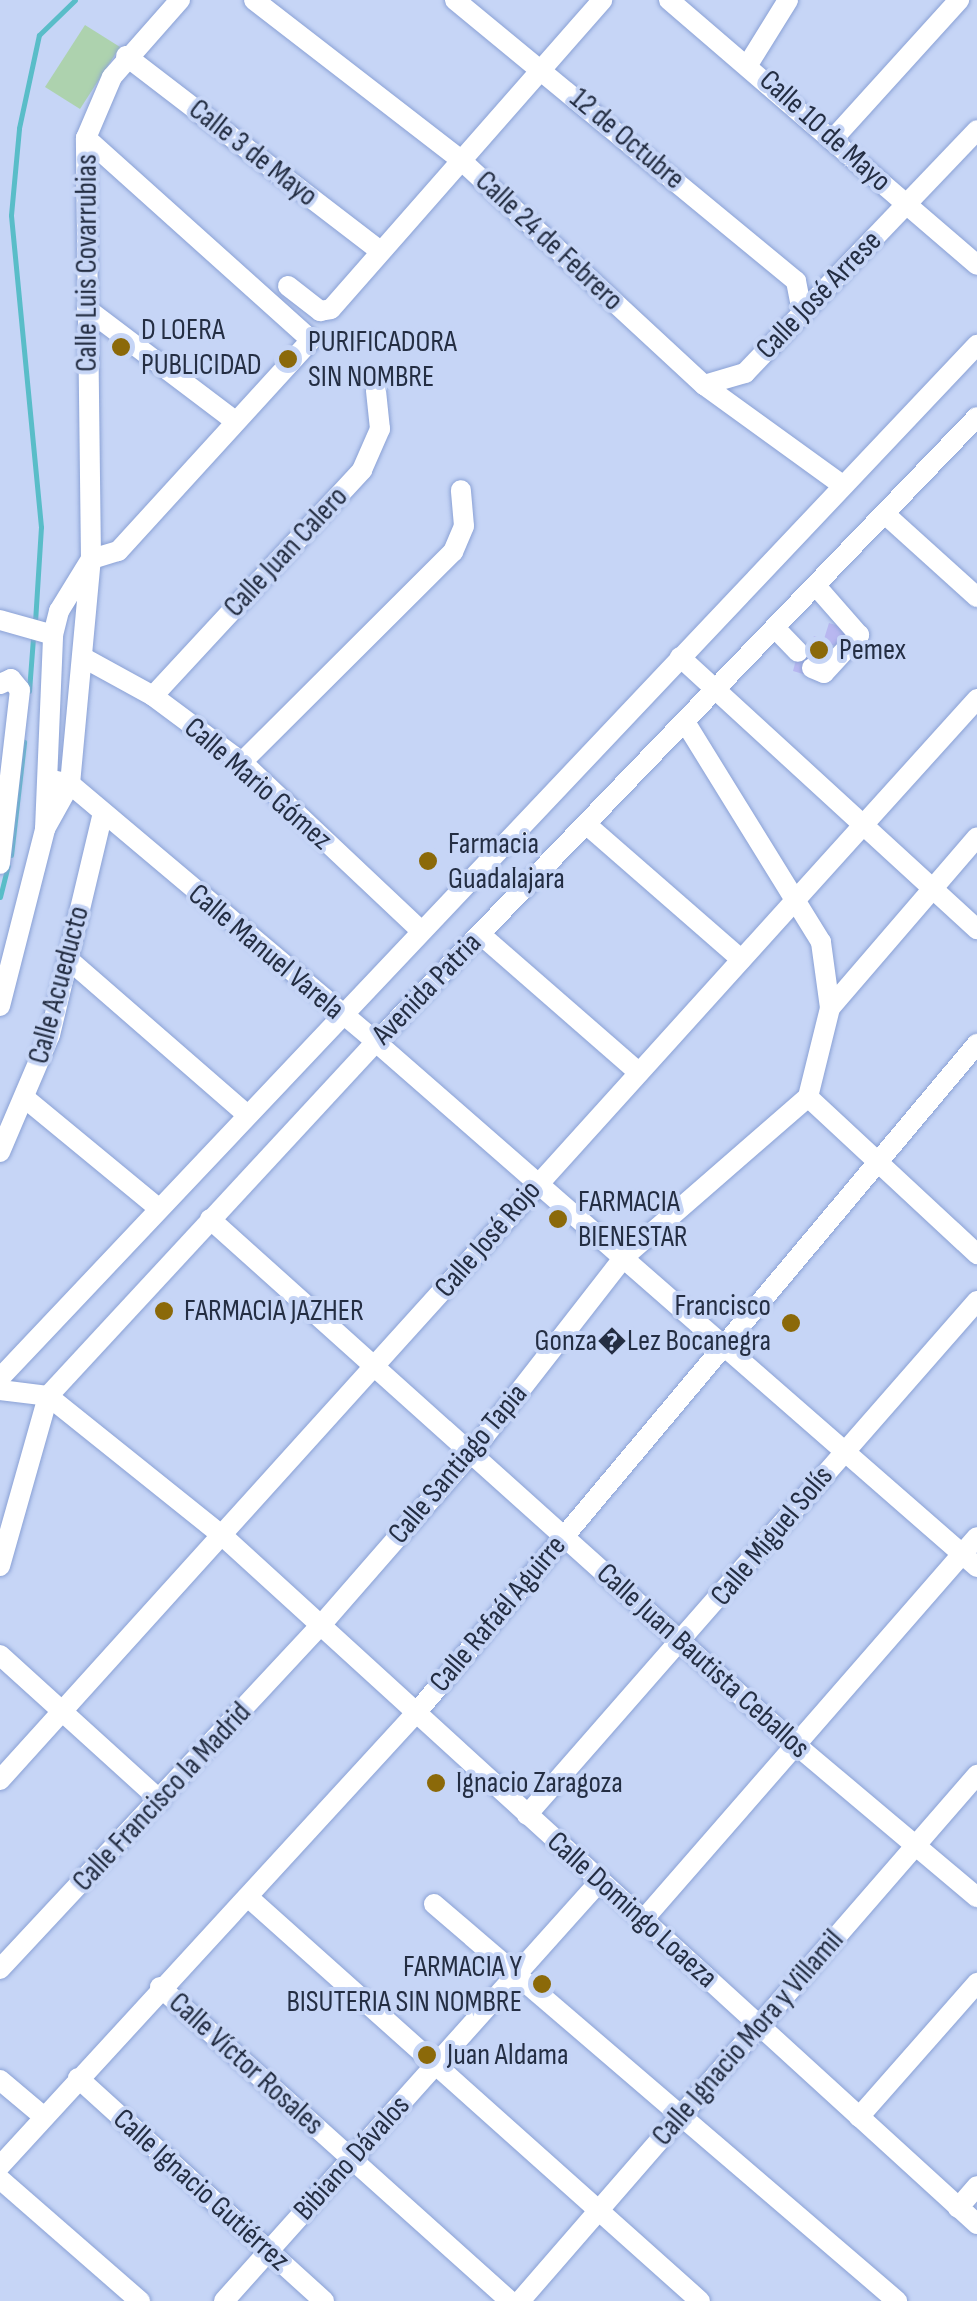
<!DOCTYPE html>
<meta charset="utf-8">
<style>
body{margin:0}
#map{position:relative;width:977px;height:2301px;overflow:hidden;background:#c6d5f6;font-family:"Sofia Sans Condensed",sans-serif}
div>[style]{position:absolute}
.green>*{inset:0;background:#add2ae}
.stream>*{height:5px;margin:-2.5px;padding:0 2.5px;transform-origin:2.5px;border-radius:2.5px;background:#59bdc8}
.building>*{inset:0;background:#b8b7f0}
.roads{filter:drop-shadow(0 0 2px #8aa1d5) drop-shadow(0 0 2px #8aa1d5)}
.minor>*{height:20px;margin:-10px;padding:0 10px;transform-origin:10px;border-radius:10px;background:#fff}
.dots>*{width:28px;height:28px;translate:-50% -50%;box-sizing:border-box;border:5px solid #c6d5f6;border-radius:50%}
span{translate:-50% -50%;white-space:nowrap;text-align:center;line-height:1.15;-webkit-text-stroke:8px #c6d5f6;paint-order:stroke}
.street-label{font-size:30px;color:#242e43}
.poi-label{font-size:30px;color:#242e43}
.left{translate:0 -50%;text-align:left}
.right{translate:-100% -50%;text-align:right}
</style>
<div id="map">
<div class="green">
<i style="clip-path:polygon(85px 25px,120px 47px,80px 109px,45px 87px)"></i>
</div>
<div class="stream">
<i style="left:35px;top:622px;width:95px;rotate:-86.4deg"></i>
<i style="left:41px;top:527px;width:313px;rotate:-95.5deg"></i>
<i style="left:11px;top:215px;width:87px;rotate:-84.7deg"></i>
<i style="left:19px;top:128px;width:95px;rotate:-77.9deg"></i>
<i style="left:39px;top:35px;width:50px;rotate:-44.2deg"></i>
<i style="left:29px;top:691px;width:53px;rotate:-85.7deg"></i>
<i style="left:11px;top:855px;width:114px;rotate:-83.4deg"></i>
<i style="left:0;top:897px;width:32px;rotate:-76deg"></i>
</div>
<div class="building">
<i style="clip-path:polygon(829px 623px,846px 628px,840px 647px,831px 645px,825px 662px,810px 676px,793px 671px,798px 652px,808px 655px,814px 636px,824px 639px)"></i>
</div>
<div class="roads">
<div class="minor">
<i style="left:254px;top:0;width:263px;rotate:37.7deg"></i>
<i style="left:462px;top:161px;width:330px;rotate:42.8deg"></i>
<i style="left:704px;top:385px;width:170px;rotate:35.9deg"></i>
<i style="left:455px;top:0;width:442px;rotate:39.5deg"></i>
<i style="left:796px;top:281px;width:32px;rotate:79deg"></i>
<i style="left:669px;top:0;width:406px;rotate:40.7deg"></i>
<i style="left:126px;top:56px;width:320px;rotate:37.5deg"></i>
<i style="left:749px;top:63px;width:74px;rotate:-58.2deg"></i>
<i style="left:86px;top:138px;width:302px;rotate:41.9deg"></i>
<i style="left:311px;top:340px;width:286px;rotate:132.4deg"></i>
<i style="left:118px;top:551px;width:28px;rotate:163deg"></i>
<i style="left:833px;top:139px;width:188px;rotate:-47.8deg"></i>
<i style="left:288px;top:286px;width:41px;rotate:38deg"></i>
<i style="left:320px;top:311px;width:11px;rotate:-10deg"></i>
<i style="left:331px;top:309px;width:411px;rotate:-48.7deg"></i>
<i style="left:87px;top:309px;width:186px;rotate:37.1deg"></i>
<i style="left:704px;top:385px;width:43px;rotate:-16.3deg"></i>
<i style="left:745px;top:373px;width:336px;rotate:-46.3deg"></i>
<i style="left:885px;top:514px;width:124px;rotate:42.1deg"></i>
<i style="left:0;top:620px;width:55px;rotate:15.8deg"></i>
<i style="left:775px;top:628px;width:33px;rotate:46deg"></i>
<i style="left:680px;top:657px;width:403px;rotate:42.5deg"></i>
<i style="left:84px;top:658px;width:79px;rotate:28.8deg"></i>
<i style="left:153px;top:696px;width:111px;rotate:36.6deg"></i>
<i style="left:242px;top:762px;width:243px;rotate:43.3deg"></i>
<i style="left:812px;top:668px;width:13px;rotate:23deg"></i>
<i style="left:824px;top:673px;width:52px;rotate:-47.4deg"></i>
<i style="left:859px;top:635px;width:65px;rotate:-131.3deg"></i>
<i style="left:0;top:684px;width:12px;rotate:-24deg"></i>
<i style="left:11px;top:679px;width:14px;rotate:51deg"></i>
<i style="left:20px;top:690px;width:175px;rotate:96.6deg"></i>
<i style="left:153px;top:696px;width:308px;rotate:-47.2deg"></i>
<i style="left:362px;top:470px;width:45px;rotate:-66.3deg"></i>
<i style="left:380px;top:429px;width:39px;rotate:-96deg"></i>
<i style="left:242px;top:762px;width:298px;rotate:-44.9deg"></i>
<i style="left:453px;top:552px;width:28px;rotate:-67deg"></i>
<i style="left:464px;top:526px;width:36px;rotate:-95deg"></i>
<i style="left:48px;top:779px;width:23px;rotate:13deg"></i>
<i style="left:70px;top:784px;width:400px;rotate:40.1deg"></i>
<i style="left:376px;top:1042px;width:798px;rotate:41.14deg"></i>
<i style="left:586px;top:824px;width:206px;rotate:41.1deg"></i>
<i style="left:45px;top:829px;width:51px;rotate:-60.9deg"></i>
<i style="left:70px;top:784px;width:226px;rotate:-84.7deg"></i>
<i style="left:91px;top:559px;width:421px;rotate:-90.7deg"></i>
<i style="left:86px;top:138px;width:66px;rotate:-66.9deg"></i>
<i style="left:112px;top:77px;width:103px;rotate:-48.6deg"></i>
<i style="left:480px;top:934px;width:210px;rotate:41.1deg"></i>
<i style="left:68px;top:959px;width:235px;rotate:41deg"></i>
<i style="left:0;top:1006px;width:183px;rotate:-75.7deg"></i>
<i style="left:45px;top:829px;width:194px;rotate:-87.6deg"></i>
<i style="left:53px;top:635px;width:25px;rotate:-76deg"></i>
<i style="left:59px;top:611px;width:61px;rotate:-58.4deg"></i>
<i style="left:830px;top:1008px;width:225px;rotate:-49.3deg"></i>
<i style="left:808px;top:1097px;width:231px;rotate:42.9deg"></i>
<i style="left:26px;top:1099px;width:170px;rotate:39.5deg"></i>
<i style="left:0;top:1152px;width:127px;rotate:-66.9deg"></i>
<i style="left:50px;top:1035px;width:228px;rotate:-76.6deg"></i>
<i style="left:210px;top:1219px;width:786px;rotate:41.91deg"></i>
<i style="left:795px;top:1744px;width:238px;rotate:40.1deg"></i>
<i style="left:0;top:1378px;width:1422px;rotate:-46.6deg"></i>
<i style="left:0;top:1390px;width:48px;rotate:7.1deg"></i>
<i style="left:48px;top:1396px;width:227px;rotate:38.7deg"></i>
<i style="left:225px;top:1538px;width:1018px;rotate:42.37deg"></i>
<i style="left:0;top:1566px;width:177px;rotate:-74.2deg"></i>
<i style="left:48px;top:1396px;width:483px;rotate:-47.2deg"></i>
<i style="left:376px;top:1042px;width:867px;rotate:-46.12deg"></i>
<i style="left:0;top:1655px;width:216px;rotate:42.2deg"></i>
<i style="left:0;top:1780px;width:1457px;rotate:-47.89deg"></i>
<i style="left:527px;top:1815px;width:683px;rotate:-48.8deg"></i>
<i style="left:248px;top:1897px;width:606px;rotate:41.79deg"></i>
<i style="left:434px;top:1904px;width:610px;rotate:40.61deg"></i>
<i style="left:643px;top:1920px;width:508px;rotate:-48.91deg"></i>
<i style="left:0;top:1969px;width:472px;rotate:-47deg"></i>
<i style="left:322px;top:1624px;width:230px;rotate:-48.9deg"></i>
<i style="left:473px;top:1451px;width:246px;rotate:-52.1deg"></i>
<i style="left:624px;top:1257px;width:244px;rotate:-41deg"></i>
<i style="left:808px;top:1097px;width:92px;rotate:-76.1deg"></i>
<i style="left:830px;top:1008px;width:67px;rotate:-97.8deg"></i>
<i style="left:821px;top:942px;width:259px;rotate:-121.7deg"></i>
<i style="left:160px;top:1987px;width:470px;rotate:41.9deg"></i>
<i style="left:78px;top:2078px;width:332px;rotate:42.2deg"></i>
<i style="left:0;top:2080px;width:57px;rotate:40.1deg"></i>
<i style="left:859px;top:2117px;width:179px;rotate:-48.6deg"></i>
<i style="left:0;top:2166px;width:616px;rotate:-47.43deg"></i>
<i style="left:417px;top:1712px;width:872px;rotate:-50.03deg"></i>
<i style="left:0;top:2179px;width:186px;rotate:41.1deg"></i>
<i style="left:958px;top:2208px;width:29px;rotate:-49deg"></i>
<i style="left:224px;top:2301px;width:564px;rotate:-48.16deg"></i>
<i style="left:520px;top:2301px;width:697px;rotate:-49.02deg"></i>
</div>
</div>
<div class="dots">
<i style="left:121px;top:347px;background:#8b6909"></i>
<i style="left:288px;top:359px;background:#8b6909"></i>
<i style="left:819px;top:650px;background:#8b6909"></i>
<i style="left:428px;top:861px;background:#8b6909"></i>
<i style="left:558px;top:1219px;background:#8b6909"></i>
<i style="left:164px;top:1311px;background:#8b6909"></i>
<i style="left:791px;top:1323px;background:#8b6909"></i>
<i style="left:436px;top:1783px;background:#8b6909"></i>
<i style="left:542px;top:1984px;background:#8b6909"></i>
<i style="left:427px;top:2055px;background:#8b6909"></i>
</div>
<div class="street-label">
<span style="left:825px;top:131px;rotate:42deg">Calle 10 de Mayo</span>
<span style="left:627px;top:139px;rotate:40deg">12 de Octubre</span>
<span style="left:253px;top:153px;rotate:38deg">Calle 3 de Mayo</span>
<span style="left:549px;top:241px;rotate:43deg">Calle 24 de Febrero</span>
<span style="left:87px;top:263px;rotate:-90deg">Calle Luis Covarrubias</span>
<span style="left:819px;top:295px;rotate:-46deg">Calle José Arrese</span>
<span style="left:286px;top:552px;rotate:-47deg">Calle Juan Calero</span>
<span style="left:258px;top:784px;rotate:41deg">Calle Mario Gómez</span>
<span style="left:266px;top:952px;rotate:40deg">Calle Manuel Varela</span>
<span style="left:59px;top:985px;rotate:-75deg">Calle Acueducto</span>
<span style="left:427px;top:989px;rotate:-46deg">Avenida Patria</span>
<span style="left:488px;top:1239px;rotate:-49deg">Calle José Rojo</span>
<span style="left:458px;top:1464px;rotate:-50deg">Calle Santiago Tapia</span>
<span style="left:772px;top:1536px;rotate:-50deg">Calle Miguel Solís</span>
<span style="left:498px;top:1614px;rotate:-50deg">Calle Rafaél Aguirre</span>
<span style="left:703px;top:1661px;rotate:42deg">Calle Juan Bautista Ceballos</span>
<span style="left:162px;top:1797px;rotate:-47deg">Calle Francisco la Madrid</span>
<span style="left:632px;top:1910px;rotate:42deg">Calle Domingo Loaeza</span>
<span style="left:748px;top:2038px;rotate:-49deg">Calle Ignacio Mora y Villamil</span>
<span style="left:246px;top:2064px;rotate:42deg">Calle Víctor Rosales</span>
<span style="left:352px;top:2158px;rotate:-48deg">Bibiano Dávalos</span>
<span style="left:201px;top:2190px;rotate:42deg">Calle Ignacio Gutiérrez</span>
</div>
<div class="poi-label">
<span class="left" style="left:141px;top:347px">D LOERA<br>PUBLICIDAD</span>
<span class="left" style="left:308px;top:359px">PURIFICADORA<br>SIN NOMBRE</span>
<span class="left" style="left:839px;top:650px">Pemex</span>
<span class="left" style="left:448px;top:861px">Farmacia<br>Guadalajara</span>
<span class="left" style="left:578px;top:1219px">FARMACIA<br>BIENESTAR</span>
<span class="right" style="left:771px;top:1323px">Francisco<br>Gonza�Lez Bocanegra</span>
<span class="left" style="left:184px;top:1311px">FARMACIA JAZHER</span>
<span class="left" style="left:456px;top:1783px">Ignacio Zaragoza</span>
<span class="right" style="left:522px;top:1984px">FARMACIA Y<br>BISUTERIA SIN NOMBRE</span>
<span class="left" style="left:447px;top:2055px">Juan Aldama</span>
</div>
</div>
